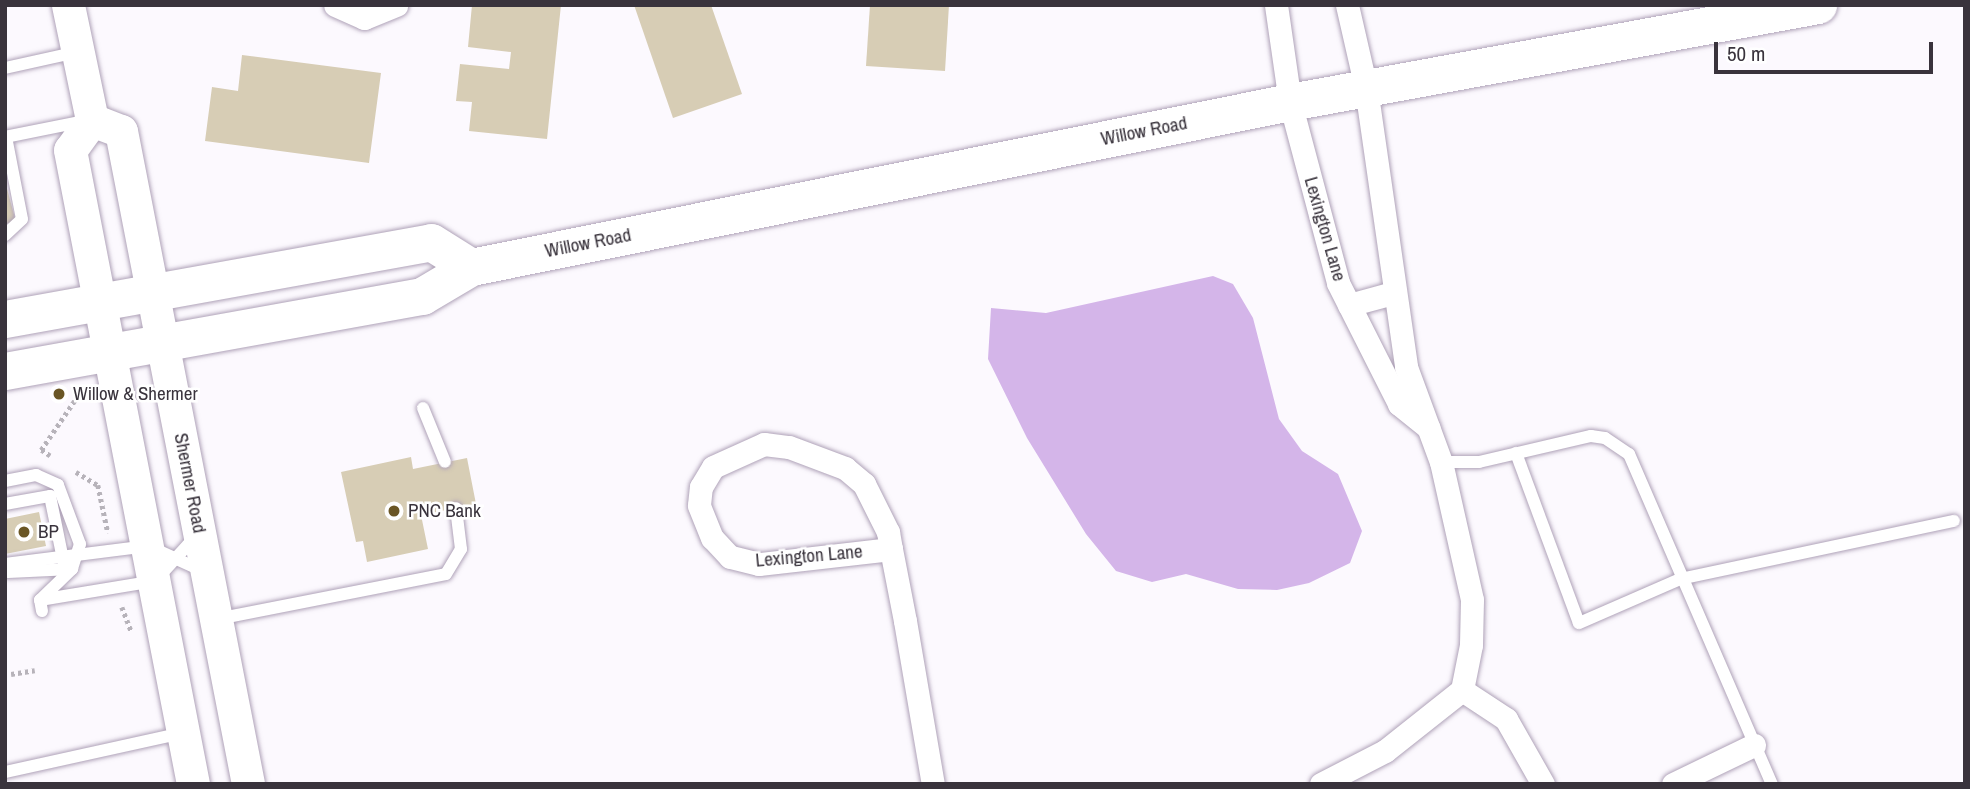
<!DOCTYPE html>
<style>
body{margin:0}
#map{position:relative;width:1970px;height:789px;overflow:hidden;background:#fcf9fe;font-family:"Archivo Narrow",sans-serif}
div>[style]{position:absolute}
.water>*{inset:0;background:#d4b5e9}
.building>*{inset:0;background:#d7cdb5}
.path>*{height:4.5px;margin-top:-2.25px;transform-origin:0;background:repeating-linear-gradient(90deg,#b7b3ba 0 3.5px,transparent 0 7px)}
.roads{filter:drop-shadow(0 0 2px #afa2b8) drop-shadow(0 0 2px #afa2b8)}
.lane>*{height:12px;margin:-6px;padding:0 6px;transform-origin:6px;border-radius:6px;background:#fff}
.street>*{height:23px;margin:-11.5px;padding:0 11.5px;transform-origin:11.5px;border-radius:11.5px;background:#fff}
.secondary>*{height:33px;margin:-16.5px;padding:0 16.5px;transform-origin:16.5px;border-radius:16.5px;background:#fff}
.primary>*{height:37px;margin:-18.5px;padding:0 18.5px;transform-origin:18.5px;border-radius:18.5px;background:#fff}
.dots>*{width:19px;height:19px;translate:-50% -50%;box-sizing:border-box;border:4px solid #fff;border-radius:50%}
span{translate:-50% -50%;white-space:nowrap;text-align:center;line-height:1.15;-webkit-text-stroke:5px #fff;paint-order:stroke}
.street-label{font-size:19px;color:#39333c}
.poi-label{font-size:19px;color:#39333c}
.left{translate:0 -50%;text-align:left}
.frame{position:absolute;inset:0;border:7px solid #39333c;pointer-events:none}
.scale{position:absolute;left:1714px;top:42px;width:219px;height:32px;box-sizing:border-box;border:4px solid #39333c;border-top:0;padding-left:9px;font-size:21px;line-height:24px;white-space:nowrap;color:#39333c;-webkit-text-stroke:5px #fff;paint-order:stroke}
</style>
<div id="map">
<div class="water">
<i style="clip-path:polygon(1213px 276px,1233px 284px,1253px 318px,1279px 419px,1302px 451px,1338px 474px,1362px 531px,1350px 563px,1309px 583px,1277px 590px,1238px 589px,1186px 574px,1152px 582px,1116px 571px,1086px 534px,1027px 438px,988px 359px,991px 308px,1046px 313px)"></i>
</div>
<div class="building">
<i style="clip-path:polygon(472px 5px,561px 5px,547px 139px,469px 131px,472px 102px,456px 101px,460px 64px,509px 69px,511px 52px,468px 47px)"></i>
<i style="clip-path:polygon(634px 5px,711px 5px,742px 94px,673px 118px)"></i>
<i style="clip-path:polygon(870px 5px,949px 5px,945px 71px,866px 66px)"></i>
<i style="clip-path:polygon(242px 55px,381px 73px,369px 163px,205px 141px,212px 87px,238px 91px)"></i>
<i style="clip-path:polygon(5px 181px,16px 222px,5px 224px)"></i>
<i style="clip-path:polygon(411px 457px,413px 469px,467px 458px,476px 504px,421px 515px,428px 549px,367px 562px,363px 541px,356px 542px,341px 472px)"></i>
<i style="clip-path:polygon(39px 512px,46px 546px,5px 554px,5px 519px)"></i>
</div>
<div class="path">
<i style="left:50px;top:456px;width:11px;rotate:-146deg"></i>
<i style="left:41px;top:450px;width:64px;rotate:-55.8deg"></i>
<i style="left:76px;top:472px;width:26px;rotate:31deg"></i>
<i style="left:98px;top:485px;width:49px;rotate:78.2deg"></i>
<i style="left:122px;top:607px;width:26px;rotate:69deg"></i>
<i style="left:11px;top:674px;width:24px;rotate:-9deg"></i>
</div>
<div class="roads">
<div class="lane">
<i style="left:5px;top:68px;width:74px;rotate:-12.5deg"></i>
<i style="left:5px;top:137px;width:82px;rotate:-11.3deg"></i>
<i style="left:5px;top:235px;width:23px;rotate:-43deg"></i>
<i style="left:22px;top:219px;width:84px;rotate:-101deg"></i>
<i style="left:423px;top:408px;width:58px;rotate:67.8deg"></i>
<i style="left:1516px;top:453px;width:181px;rotate:69.7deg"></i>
<i style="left:1579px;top:623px;width:110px;rotate:-23.5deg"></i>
<i style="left:1680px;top:579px;width:280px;rotate:-12deg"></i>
<i style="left:1441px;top:462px;width:38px"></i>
<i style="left:1479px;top:462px;width:115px;rotate:-13.1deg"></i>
<i style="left:1591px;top:436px;width:14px;rotate:8deg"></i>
<i style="left:1605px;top:438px;width:29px;rotate:34deg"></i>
<i style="left:1629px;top:454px;width:360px;rotate:66.6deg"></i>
<i style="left:5px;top:481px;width:32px;rotate:-11deg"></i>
<i style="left:36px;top:475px;width:24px;rotate:24deg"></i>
<i style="left:58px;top:485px;width:63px;rotate:69.6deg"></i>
<i style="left:80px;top:544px;width:26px;rotate:108deg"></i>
<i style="left:72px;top:569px;width:64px;rotate:177.3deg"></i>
<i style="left:5px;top:504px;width:46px;rotate:-10.1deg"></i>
<i style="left:50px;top:496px;width:69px;rotate:78.4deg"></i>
<i style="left:5px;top:564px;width:144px;rotate:-7.2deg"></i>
<i style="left:148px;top:546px;width:58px;rotate:24.4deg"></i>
<i style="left:40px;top:600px;width:45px;rotate:-44.1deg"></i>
<i style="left:42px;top:611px;width:11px;rotate:-100deg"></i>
<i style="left:40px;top:600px;width:117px;rotate:-9.4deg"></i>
<i style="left:155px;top:581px;width:59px;rotate:-47.7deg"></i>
<i style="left:217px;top:619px;width:233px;rotate:-11.1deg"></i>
<i style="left:446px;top:574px;width:29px;rotate:-59deg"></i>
<i style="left:461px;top:549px;width:41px;rotate:-97deg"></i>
<i style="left:5px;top:772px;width:182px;rotate:-12.4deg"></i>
</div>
<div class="street">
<i style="left:335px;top:5px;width:32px;rotate:24deg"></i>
<i style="left:364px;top:18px;width:35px;rotate:-22deg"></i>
<i style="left:1276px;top:5px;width:98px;rotate:81.8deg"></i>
<i style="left:1290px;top:102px;width:187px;rotate:75.1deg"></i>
<i style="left:1338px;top:283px;width:136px;rotate:63.2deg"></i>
<i style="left:1399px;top:404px;width:38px;rotate:39deg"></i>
<i style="left:1347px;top:5px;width:85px;rotate:77.1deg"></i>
<i style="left:1366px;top:88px;width:282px;rotate:81.8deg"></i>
<i style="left:1406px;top:367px;width:101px;rotate:69.8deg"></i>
<i style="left:1441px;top:462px;width:141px;rotate:77.3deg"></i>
<i style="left:1472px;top:600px;width:45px;rotate:91.3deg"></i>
<i style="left:1471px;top:645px;width:46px;rotate:101.3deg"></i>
<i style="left:1349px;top:305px;width:46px;rotate:-15.3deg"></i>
<i style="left:891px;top:549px;width:133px;rotate:173.5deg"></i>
<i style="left:759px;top:564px;width:30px;rotate:-166deg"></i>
<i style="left:730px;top:557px;width:26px;rotate:-133deg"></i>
<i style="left:712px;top:538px;width:35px;rotate:-112deg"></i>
<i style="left:699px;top:505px;width:18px;rotate:-84deg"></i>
<i style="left:701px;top:487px;width:23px;rotate:-59deg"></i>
<i style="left:713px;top:467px;width:56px;rotate:-24.3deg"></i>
<i style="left:764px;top:444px;width:25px;rotate:7deg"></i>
<i style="left:789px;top:447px;width:60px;rotate:20.6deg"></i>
<i style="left:845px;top:468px;width:25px;rotate:40deg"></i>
<i style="left:864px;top:484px;width:54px;rotate:63.4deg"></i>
<i style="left:888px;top:532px;width:17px;rotate:80deg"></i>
<i style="left:891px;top:549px;width:73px;rotate:79deg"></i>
<i style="left:905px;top:621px;width:165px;rotate:80.3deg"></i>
<i style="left:1321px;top:784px;width:72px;rotate:-27.3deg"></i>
<i style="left:1385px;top:751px;width:98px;rotate:-38.4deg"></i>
<i style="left:1462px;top:690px;width:53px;rotate:33.4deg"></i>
<i style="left:1506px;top:719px;width:75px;rotate:60.4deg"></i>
<i style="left:1673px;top:784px;width:90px;rotate:-25.7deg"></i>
</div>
<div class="secondary">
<i style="left:68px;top:5px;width:117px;rotate:78.2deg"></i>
<i style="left:92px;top:120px;width:37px;rotate:126deg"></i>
<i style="left:70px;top:150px;width:646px;rotate:79.02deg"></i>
<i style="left:92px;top:120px;width:31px;rotate:21deg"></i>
<i style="left:121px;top:131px;width:665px;rotate:78.99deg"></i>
</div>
<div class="primary">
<i style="left:5px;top:319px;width:433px;rotate:-10.2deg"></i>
<i style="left:431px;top:242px;width:47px;rotate:32deg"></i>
<i style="left:5px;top:371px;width:424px;rotate:-10.2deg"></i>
<i style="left:422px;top:296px;width:57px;rotate:-30.6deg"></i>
<i style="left:471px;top:267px;width:835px;rotate:-11.39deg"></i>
<i style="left:1290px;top:102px;width:537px;rotate:-10.41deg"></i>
</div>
</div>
<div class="dots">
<i style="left:59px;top:394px;background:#6a5625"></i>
<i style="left:394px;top:511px;background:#6a5625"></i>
<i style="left:24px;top:532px;background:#6a5625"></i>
</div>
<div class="street-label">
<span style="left:1144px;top:131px;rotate:-11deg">Willow Road</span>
<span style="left:1325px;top:229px;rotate:74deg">Lexington Lane</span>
<span style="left:588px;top:243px;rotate:-11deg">Willow Road</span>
<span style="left:190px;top:483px;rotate:79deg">Shermer Road</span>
<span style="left:809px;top:556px;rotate:-5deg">Lexington Lane</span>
</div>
<div class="poi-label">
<span class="left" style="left:73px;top:394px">Willow &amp; Shermer</span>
<span class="left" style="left:408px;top:511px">PNC Bank</span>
<span class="left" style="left:38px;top:532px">BP</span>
</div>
<div class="frame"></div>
<div class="scale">50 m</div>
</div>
